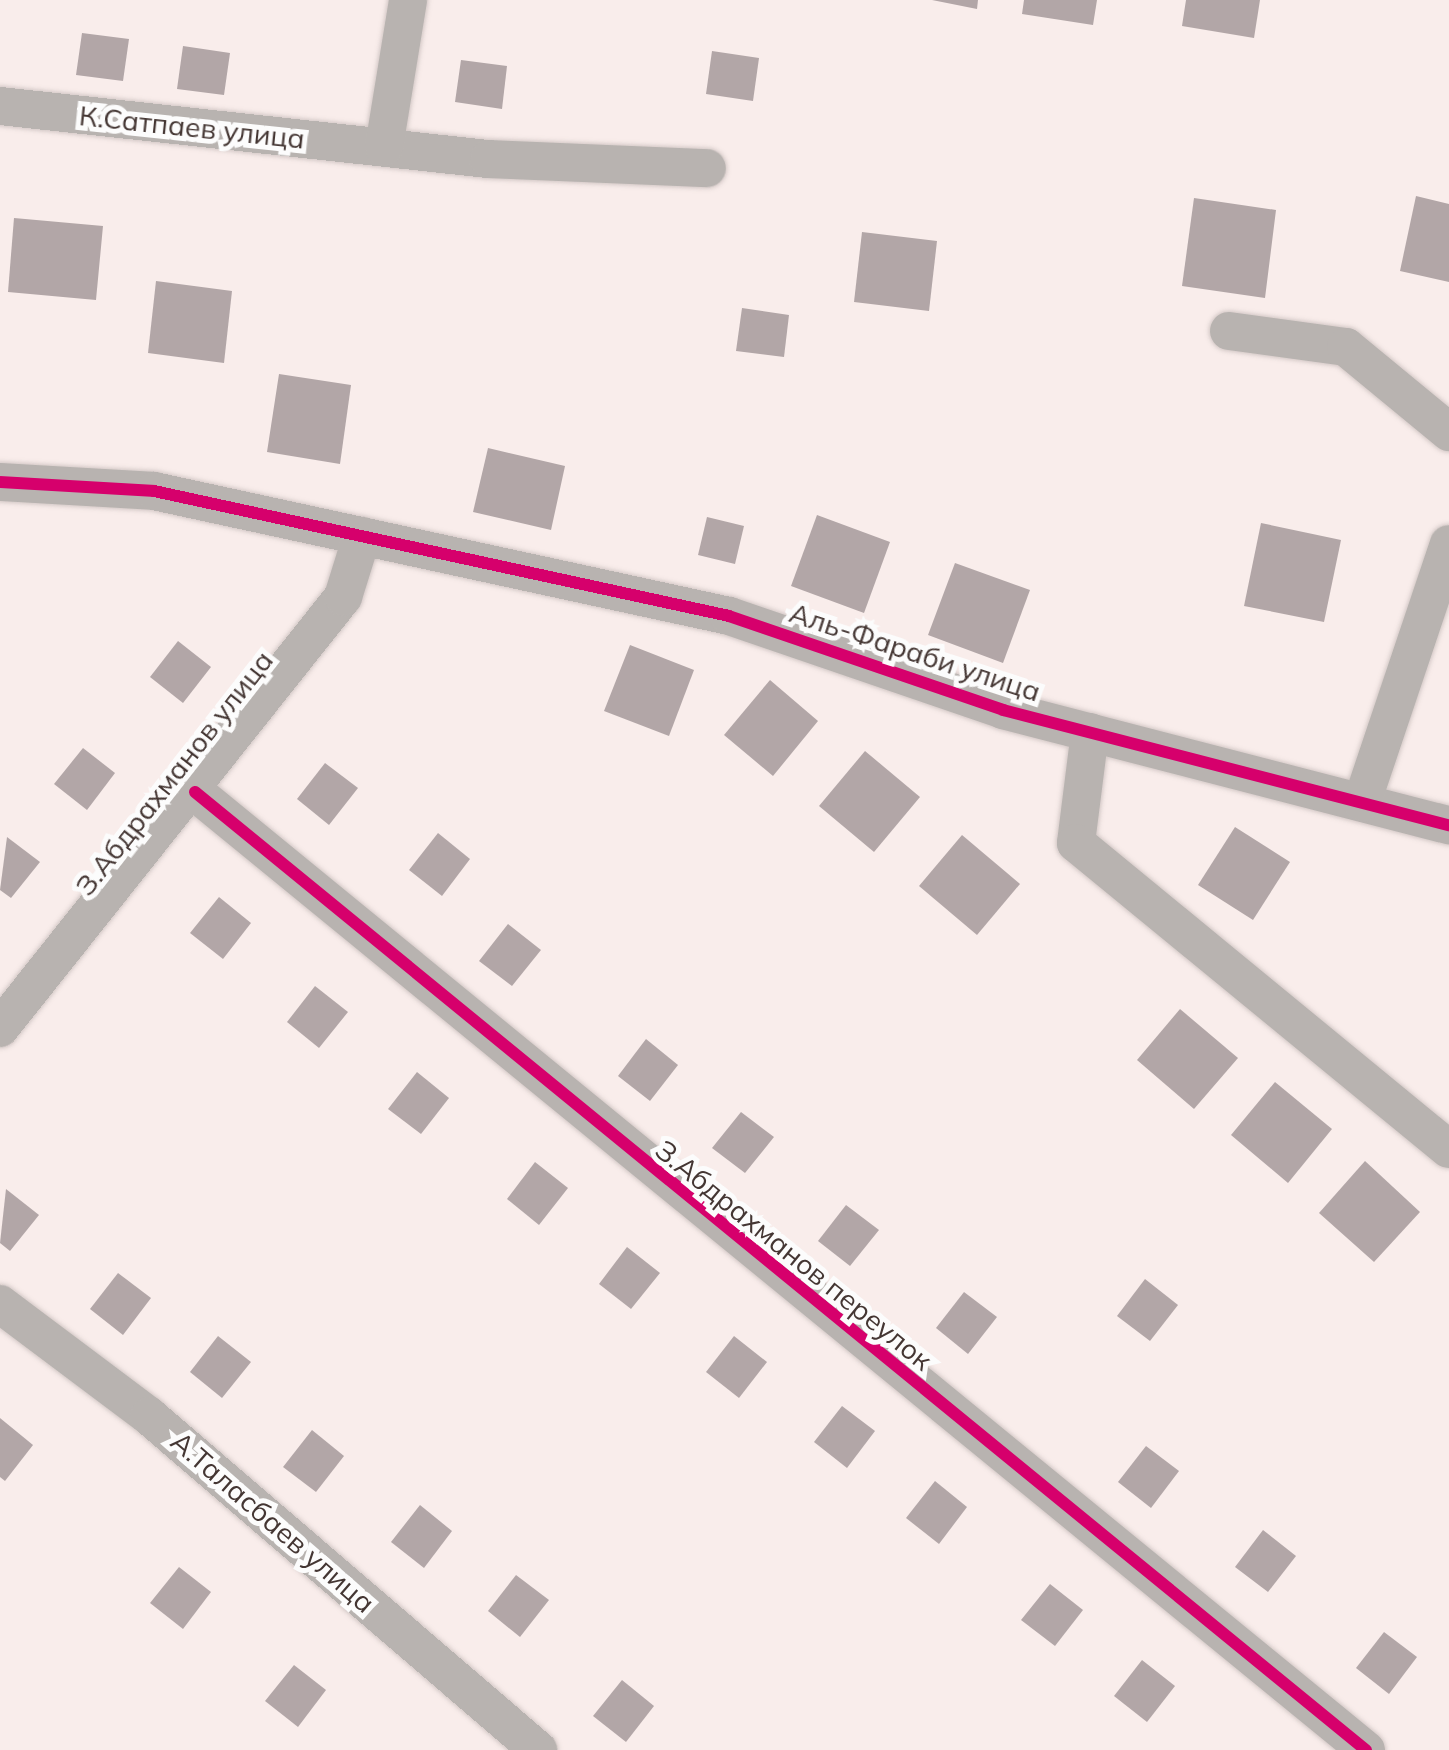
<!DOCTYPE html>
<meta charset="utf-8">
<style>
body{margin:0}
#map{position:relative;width:1449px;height:1750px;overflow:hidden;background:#f9edeb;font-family:Mulish,sans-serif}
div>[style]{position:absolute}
.building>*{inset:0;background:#b2a6a7}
.roads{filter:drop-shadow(0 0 2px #d4c9c7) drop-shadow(0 0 2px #d4c9c7)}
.minor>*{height:38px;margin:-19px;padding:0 19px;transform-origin:19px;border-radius:19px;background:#b8b3b0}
.cycleway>*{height:12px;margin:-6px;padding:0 6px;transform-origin:6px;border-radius:6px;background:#d6006c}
span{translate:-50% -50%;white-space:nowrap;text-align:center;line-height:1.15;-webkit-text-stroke:10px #fcfcfc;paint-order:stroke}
.street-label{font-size:28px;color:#443633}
</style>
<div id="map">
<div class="building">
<i style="clip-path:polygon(932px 0,978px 0,977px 9px)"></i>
<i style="clip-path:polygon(1024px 0,1097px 0,1093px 25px,1022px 14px)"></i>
<i style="clip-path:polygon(1186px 0,1260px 0,1254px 38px,1182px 26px)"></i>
<i style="clip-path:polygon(82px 33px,129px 39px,123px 81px,76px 75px)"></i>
<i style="clip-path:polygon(183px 46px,230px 53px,224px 95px,177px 89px)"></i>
<i style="clip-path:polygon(712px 51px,759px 58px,753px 101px,706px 94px)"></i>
<i style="clip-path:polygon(461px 60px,507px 66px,502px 109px,455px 102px)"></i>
<i style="clip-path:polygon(1416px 196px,1449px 204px,1449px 282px,1400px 271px)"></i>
<i style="clip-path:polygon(1194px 198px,1276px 210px,1265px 298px,1182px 286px)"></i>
<i style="clip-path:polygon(14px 218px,103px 226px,96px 300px,8px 292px)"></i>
<i style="clip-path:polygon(862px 232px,937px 241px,929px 311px,854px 302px)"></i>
<i style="clip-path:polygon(156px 281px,232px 291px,224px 363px,148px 353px)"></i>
<i style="clip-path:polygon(742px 308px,789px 315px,784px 357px,736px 351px)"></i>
<i style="clip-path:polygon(279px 374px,351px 385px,340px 464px,267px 452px)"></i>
<i style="clip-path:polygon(488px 448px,565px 466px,551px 530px,473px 512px)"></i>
<i style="clip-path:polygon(817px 515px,890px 542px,864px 613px,791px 586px)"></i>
<i style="clip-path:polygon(707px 517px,744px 526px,735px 564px,698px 555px)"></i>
<i style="clip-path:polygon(1261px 523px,1341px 540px,1324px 622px,1244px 606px)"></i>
<i style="clip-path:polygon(955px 563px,1030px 590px,1003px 663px,928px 635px)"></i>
<i style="clip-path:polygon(178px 641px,211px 667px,183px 703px,150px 677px)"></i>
<i style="clip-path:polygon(630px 645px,694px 670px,669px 736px,604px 711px)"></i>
<i style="clip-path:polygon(770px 680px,818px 721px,773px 776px,724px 735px)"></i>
<i style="clip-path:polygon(83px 748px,115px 773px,87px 810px,54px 784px)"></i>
<i style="clip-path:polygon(865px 751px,920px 797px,874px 852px,819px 806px)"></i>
<i style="clip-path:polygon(325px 763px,358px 788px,329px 825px,297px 799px)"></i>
<i style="clip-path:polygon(1235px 827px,1290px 862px,1253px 920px,1198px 885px)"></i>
<i style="clip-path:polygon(438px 833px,470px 859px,442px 896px,409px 870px)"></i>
<i style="clip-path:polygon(962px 835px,1020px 884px,977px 935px,919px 886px)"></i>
<i style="clip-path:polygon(7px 837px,40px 862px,11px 898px,0 890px)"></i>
<i style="clip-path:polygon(219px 897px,251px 923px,223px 959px,190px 933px)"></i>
<i style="clip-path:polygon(508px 924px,541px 950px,512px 986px,479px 961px)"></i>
<i style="clip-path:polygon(315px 986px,348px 1012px,319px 1048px,287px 1022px)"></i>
<i style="clip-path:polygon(1180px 1009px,1238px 1058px,1194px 1109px,1137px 1060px)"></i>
<i style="clip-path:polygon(646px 1039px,678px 1065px,650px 1101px,618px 1076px)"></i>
<i style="clip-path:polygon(417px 1072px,449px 1098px,421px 1134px,388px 1109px)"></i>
<i style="clip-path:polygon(1275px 1082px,1332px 1129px,1288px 1183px,1231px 1135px)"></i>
<i style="clip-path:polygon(741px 1112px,774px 1137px,745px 1173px,712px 1148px)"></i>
<i style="clip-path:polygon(1365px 1161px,1420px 1212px,1374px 1262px,1319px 1213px)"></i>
<i style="clip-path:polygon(535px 1162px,568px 1188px,539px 1225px,507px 1199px)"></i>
<i style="clip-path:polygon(6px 1189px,39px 1215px,10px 1251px,0 1243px)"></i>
<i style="clip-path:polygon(846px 1205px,879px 1230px,850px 1266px,818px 1241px)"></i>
<i style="clip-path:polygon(627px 1247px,660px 1273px,631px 1309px,599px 1284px)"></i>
<i style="clip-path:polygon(118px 1273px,151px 1298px,123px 1335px,90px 1309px)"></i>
<i style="clip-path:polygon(1145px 1279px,1178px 1305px,1150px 1341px,1117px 1316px)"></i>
<i style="clip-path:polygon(964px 1292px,997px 1317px,968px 1354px,936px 1328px)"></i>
<i style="clip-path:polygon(218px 1336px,251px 1362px,222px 1398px,190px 1372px)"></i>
<i style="clip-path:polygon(734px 1336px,767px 1362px,739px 1398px,706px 1372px)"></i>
<i style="clip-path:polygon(842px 1406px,875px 1431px,847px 1468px,814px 1442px)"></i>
<i style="clip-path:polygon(0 1418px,33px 1445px,5px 1481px,0 1477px)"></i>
<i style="clip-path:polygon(312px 1430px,344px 1456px,316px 1492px,283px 1467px)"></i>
<i style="clip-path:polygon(1146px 1446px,1179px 1471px,1151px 1508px,1118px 1482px)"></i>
<i style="clip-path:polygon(935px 1481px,967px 1507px,939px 1544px,906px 1518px)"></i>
<i style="clip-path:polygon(420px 1505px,452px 1531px,424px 1568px,391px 1542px)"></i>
<i style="clip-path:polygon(1263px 1530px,1296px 1556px,1268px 1592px,1235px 1567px)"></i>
<i style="clip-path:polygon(179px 1567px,211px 1592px,183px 1629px,150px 1603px)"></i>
<i style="clip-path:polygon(516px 1575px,549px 1600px,520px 1637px,488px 1611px)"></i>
<i style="clip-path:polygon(1050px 1584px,1083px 1610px,1055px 1646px,1021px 1620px)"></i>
<i style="clip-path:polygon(1384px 1632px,1417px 1657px,1389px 1694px,1356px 1668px)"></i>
<i style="clip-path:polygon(1142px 1660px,1175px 1686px,1147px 1722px,1114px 1696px)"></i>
<i style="clip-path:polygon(294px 1665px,326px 1690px,298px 1727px,265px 1701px)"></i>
<i style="clip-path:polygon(622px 1680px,654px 1706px,626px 1742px,593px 1716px)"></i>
</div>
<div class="roads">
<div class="minor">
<i style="left:0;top:106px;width:492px;rotate:6.2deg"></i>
<i style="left:489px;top:159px;width:218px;rotate:2.4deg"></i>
<i style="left:384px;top:147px;width:149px;rotate:-80.7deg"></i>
<i style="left:1229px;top:331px;width:118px;rotate:7.8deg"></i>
<i style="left:1346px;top:347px;width:134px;rotate:39.5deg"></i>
<i style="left:0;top:482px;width:154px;rotate:3.3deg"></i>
<i style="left:154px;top:491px;width:588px;rotate:12.26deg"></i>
<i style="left:729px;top:616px;width:290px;rotate:18.9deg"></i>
<i style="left:1003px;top:710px;width:461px;rotate:14.5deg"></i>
<i style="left:1090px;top:732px;width:112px;rotate:97.2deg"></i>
<i style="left:1076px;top:843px;width:482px;rotate:39.4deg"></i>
<i style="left:195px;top:792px;width:1513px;rotate:39.29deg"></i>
<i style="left:1362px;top:802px;width:272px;rotate:-71.4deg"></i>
<i style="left:0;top:1028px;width:551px;rotate:-51.49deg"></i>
<i style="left:343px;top:597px;width:64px;rotate:-72.7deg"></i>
<i style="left:0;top:1304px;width:186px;rotate:36.9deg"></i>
<i style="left:149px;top:1416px;width:513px;rotate:40.65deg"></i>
</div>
</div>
<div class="cycleway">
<i style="left:0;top:482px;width:154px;rotate:3.3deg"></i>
<i style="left:154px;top:491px;width:588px;rotate:12.26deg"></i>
<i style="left:729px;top:616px;width:290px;rotate:18.9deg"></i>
<i style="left:1003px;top:710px;width:461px;rotate:14.5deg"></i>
<i style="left:195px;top:792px;width:1513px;rotate:39.29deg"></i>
</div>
<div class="street-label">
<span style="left:192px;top:127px;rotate:6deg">К.Сатпаев улица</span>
<span style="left:915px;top:652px;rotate:18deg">Аль-Фараби улица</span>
<span style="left:174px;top:773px;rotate:-52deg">З.Абдрахманов улица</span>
<span style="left:794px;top:1255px;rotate:39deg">З.Абдрахманов переулок</span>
<span style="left:273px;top:1522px;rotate:41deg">А.Таласбаев улица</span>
</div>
</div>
